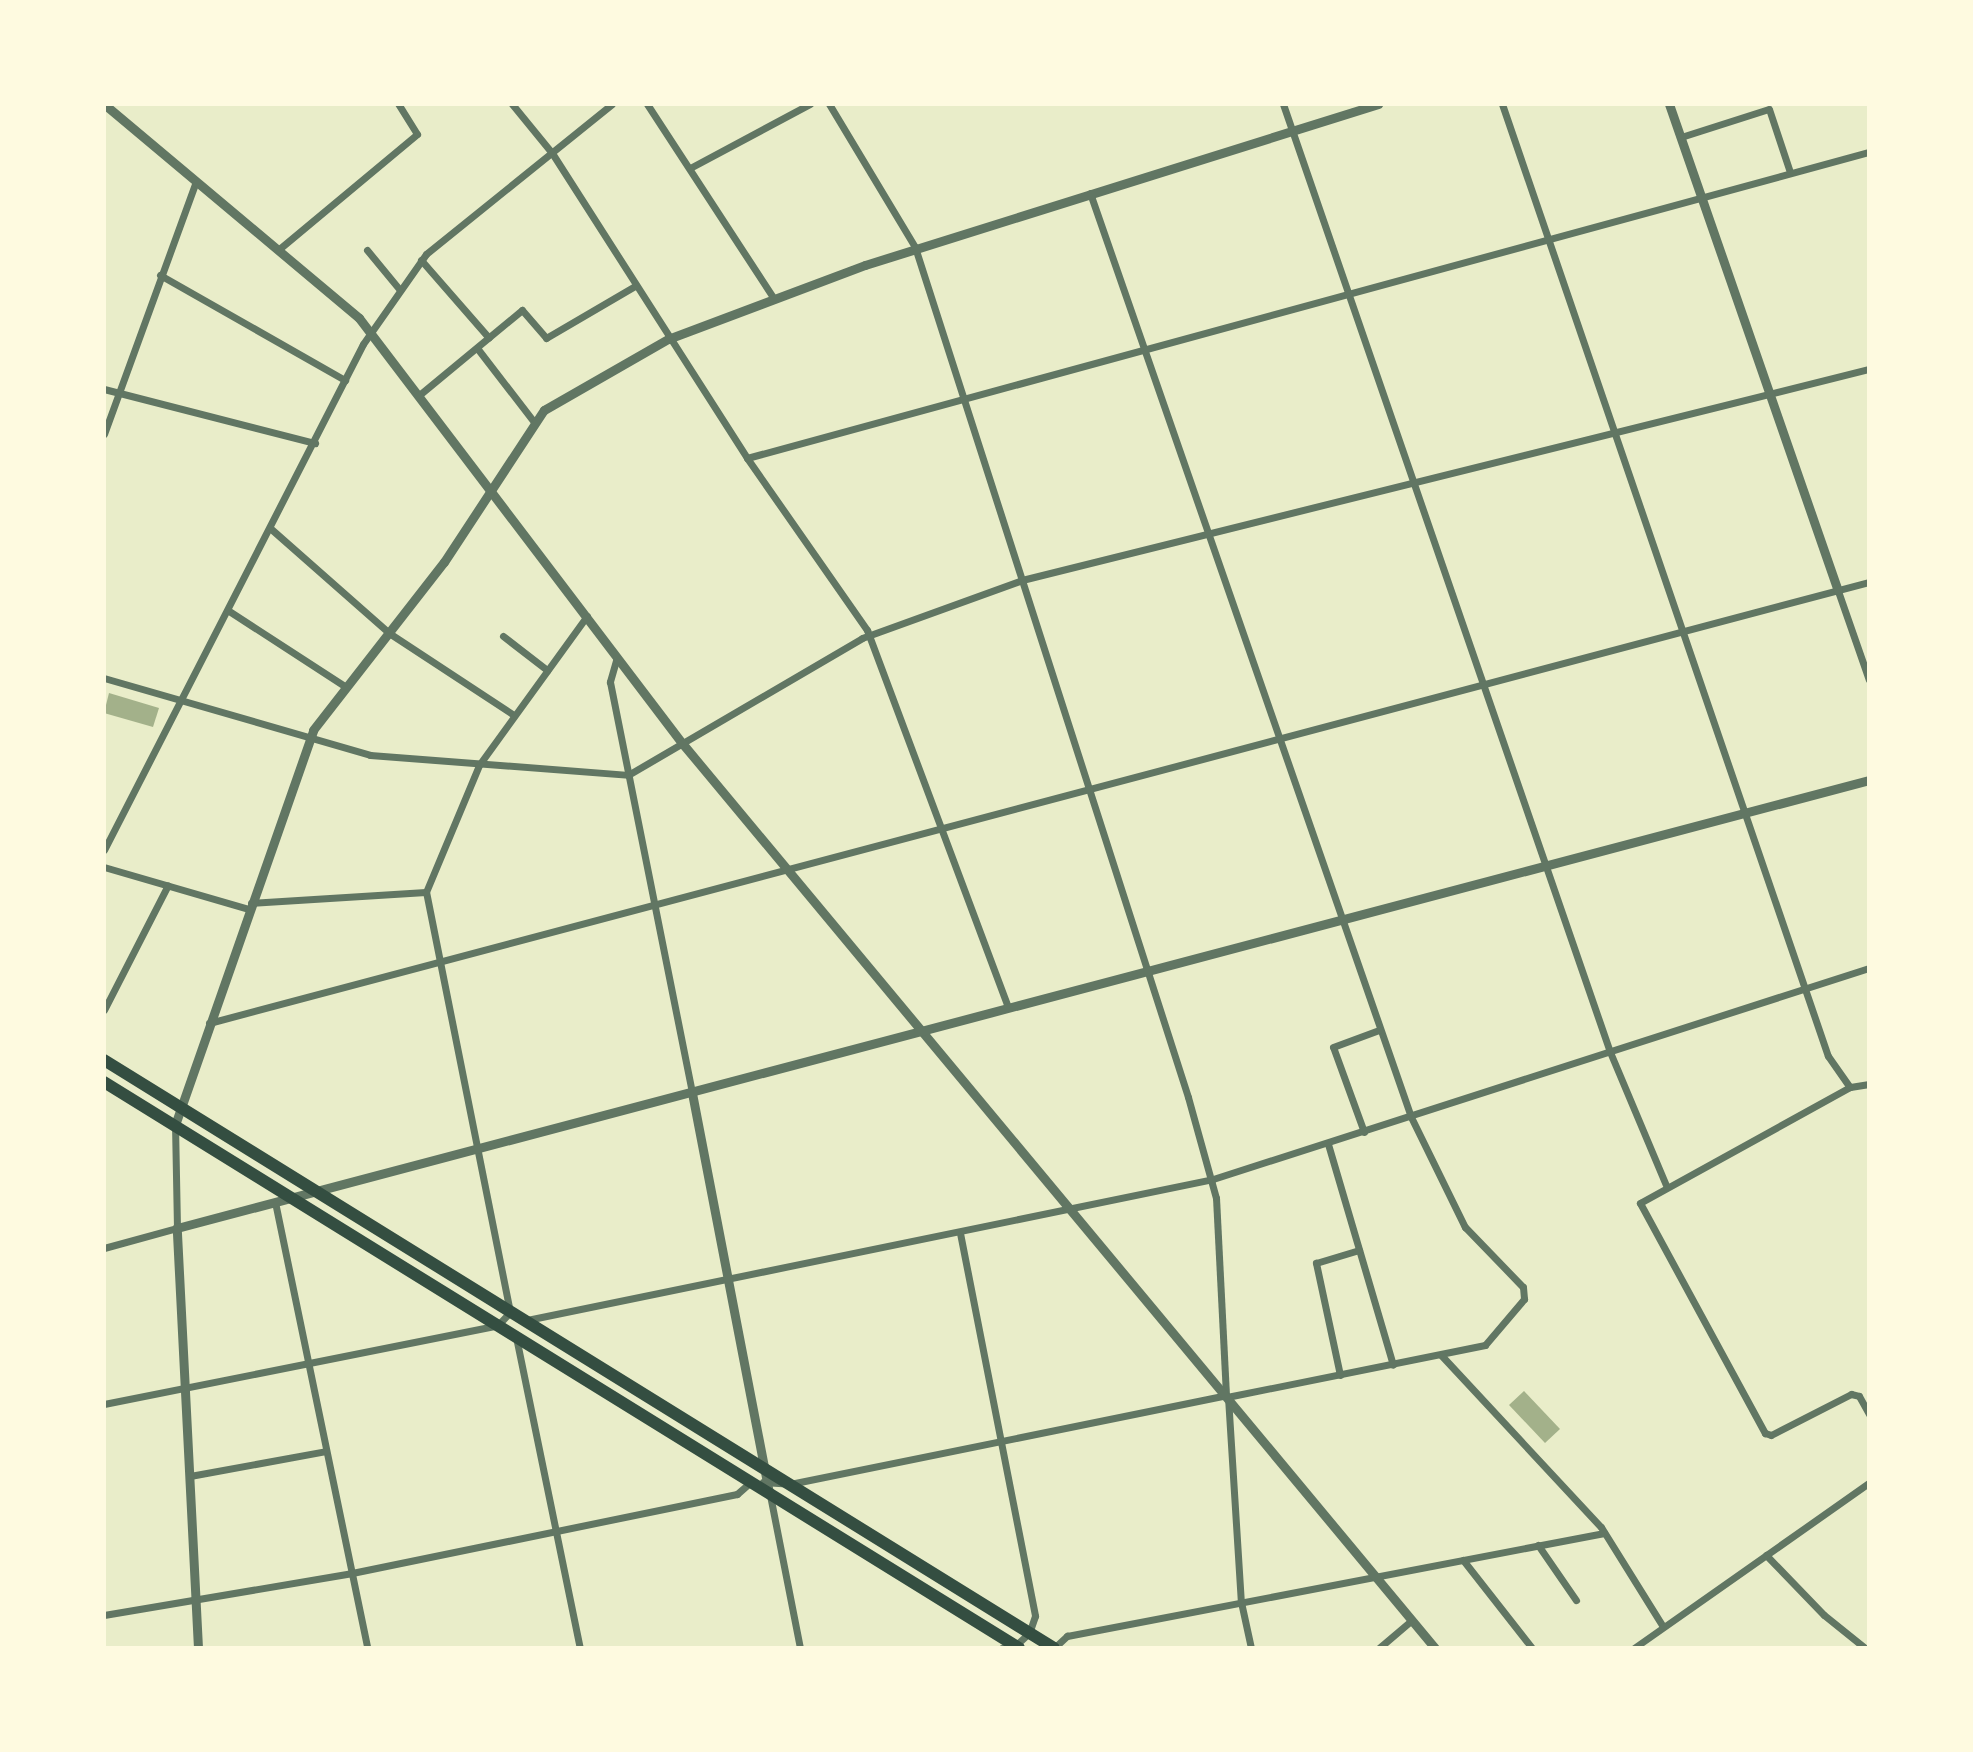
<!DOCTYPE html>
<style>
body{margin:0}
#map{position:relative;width:1973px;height:1752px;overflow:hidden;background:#e9edc9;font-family:Barlow,sans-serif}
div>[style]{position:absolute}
.water>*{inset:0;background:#a3b18a}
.minor>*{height:7px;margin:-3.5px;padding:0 3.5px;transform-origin:3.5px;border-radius:3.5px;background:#617663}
.tertiary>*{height:9px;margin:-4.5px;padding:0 4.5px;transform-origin:4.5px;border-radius:4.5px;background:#617663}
.trunk>*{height:12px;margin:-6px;padding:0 6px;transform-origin:6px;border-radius:6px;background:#344e41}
span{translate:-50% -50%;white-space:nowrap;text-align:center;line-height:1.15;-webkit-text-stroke:6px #fefae0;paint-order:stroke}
.frame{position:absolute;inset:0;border:106px solid #fefae0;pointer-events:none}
</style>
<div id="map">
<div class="water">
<i style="clip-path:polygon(109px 693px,159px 708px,153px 727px,104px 713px)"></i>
<i style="clip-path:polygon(1524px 1391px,1560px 1429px,1545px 1443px,1509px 1405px)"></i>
</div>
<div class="minor">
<i style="left:512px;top:104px;width:63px;rotate:50.8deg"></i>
<i style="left:552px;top:153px;width:362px;rotate:57.4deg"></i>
<i style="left:747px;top:458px;width:210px;rotate:55.1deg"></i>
<i style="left:867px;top:630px;width:403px;rotate:69.5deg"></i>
<i style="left:647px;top:104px;width:233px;rotate:56.9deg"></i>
<i style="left:1283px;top:104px;width:1003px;rotate:70.97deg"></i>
<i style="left:1610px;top:1052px;width:144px;rotate:67.2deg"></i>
<i style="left:1502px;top:104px;width:1006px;rotate:71.1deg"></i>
<i style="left:1828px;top:1056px;width:38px;rotate:55deg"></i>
<i style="left:1681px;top:137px;width:92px;rotate:-17.7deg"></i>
<i style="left:1769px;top:109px;width:66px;rotate:71.6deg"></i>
<i style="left:690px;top:168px;width:136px;rotate:-28.1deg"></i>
<i style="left:1090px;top:193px;width:978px;rotate:70.84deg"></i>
<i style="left:1411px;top:1117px;width:123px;rotate:63.9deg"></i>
<i style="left:1465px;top:1227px;width:83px;rotate:46deg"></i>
<i style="left:1523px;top:1287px;width:12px;rotate:85deg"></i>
<i style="left:1524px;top:1299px;width:60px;rotate:130.3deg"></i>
<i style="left:1485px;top:1345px;width:262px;rotate:168.6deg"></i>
<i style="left:1228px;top:1397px;width:205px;rotate:86.4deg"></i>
<i style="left:1241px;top:1602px;width:47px;rotate:77.7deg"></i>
<i style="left:278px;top:250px;width:181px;rotate:-39.8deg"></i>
<i style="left:417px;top:134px;width:36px;rotate:-122deg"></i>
<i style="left:367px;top:250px;width:52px;rotate:50.5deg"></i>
<i style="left:421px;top:260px;width:103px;rotate:48.9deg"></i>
<i style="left:160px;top:275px;width:213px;rotate:29.6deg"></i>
<i style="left:477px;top:348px;width:93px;rotate:52.4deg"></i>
<i style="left:104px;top:389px;width:218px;rotate:14.4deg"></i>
<i style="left:418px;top:396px;width:135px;rotate:-39.6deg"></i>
<i style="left:522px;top:310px;width:37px;rotate:49deg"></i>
<i style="left:546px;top:338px;width:103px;rotate:-30.3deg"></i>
<i style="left:104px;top:434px;width:269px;rotate:-70deg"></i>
<i style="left:747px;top:458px;width:1163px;rotate:-15.26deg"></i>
<i style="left:270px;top:528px;width:159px;rotate:41.4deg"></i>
<i style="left:389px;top:633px;width:149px;rotate:33.3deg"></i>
<i style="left:1838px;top:591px;width:94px;rotate:70.8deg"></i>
<i style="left:229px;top:611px;width:140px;rotate:33deg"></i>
<i style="left:503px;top:636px;width:56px;rotate:37.7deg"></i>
<i style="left:617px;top:657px;width:26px;rotate:106deg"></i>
<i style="left:610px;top:682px;width:419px;rotate:78.7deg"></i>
<i style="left:104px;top:678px;width:277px;rotate:16.1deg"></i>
<i style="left:370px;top:755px;width:259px;rotate:4.4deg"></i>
<i style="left:628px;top:775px;width:271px;rotate:-30.3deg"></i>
<i style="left:862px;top:638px;width:170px;rotate:-19.9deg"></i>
<i style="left:1022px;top:580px;width:873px;rotate:-13.99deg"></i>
<i style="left:104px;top:850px;width:568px;rotate:-62.89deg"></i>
<i style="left:363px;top:344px;width:110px;rotate:-55deg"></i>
<i style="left:426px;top:254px;width:239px;rotate:-38.9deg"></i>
<i style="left:104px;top:867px;width:151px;rotate:16.2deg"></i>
<i style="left:251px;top:903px;width:175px;rotate:-3.6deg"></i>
<i style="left:104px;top:1010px;width:140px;rotate:-62.9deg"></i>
<i style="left:209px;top:1023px;width:1718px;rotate:-14.88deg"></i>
<i style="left:1869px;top:1084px;width:19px;rotate:171deg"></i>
<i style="left:1850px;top:1087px;width:240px;rotate:151.1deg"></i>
<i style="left:1640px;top:1203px;width:262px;rotate:61.5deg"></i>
<i style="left:1765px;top:1433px;width:6px;rotate:18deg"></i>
<i style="left:1771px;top:1435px;width:90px;rotate:-27.1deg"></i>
<i style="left:1851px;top:1394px;width:8px;rotate:14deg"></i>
<i style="left:1859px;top:1396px;width:21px;rotate:61deg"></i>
<i style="left:1364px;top:1132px;width:90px;rotate:-110deg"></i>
<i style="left:1333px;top:1047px;width:49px;rotate:-20.3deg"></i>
<i style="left:1328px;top:1144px;width:230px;rotate:73.6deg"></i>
<i style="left:275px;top:1202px;width:455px;rotate:78.3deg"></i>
<i style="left:960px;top:1233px;width:390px;rotate:78.9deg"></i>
<i style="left:1035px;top:1616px;width:18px;rotate:109deg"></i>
<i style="left:1029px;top:1633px;width:19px;rotate:137deg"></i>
<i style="left:1015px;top:1646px;width:13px;rotate:171deg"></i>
<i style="left:104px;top:1248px;width:76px;rotate:-15.3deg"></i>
<i style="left:177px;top:1228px;width:101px;rotate:-91.1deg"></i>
<i style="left:527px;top:1320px;width:700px;rotate:-11.61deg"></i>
<i style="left:1213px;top:1179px;width:689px;rotate:-17.83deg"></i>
<i style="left:516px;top:1337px;width:318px;rotate:78.4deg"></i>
<i style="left:1441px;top:1355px;width:235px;rotate:47.1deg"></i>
<i style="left:1601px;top:1527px;width:115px;rotate:58.1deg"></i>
<i style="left:1340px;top:1375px;width:115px;rotate:-102.1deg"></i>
<i style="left:1316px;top:1263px;width:45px;rotate:-16.8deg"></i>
<i style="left:104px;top:1404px;width:402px;rotate:-11.3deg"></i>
<i style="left:498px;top:1325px;width:18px;rotate:-47deg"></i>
<i style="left:510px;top:1312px;width:428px;rotate:-101.3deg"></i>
<i style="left:426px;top:892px;width:138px;rotate:-67.3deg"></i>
<i style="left:479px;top:765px;width:184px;rotate:-54.1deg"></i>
<i style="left:190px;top:1476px;width:138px;rotate:-10.4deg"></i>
<i style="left:763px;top:1482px;width:27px;rotate:4deg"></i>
<i style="left:790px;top:1484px;width:445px;rotate:-11.5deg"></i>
<i style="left:1226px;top:1395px;width:197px;rotate:-92.9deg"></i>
<i style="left:1216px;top:1198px;width:105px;rotate:-105.5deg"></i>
<i style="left:1188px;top:1097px;width:893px;rotate:-107.81deg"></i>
<i style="left:915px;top:247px;width:167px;rotate:-121deg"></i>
<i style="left:770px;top:1495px;width:156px;rotate:78.9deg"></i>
<i style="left:1538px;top:1545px;width:67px;rotate:55.4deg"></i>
<i style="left:1766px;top:1555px;width:83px;rotate:46deg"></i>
<i style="left:1824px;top:1615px;width:53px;rotate:38.8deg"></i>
<i style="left:1463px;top:1560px;width:112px;rotate:51.9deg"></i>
<i style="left:104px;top:1615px;width:252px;rotate:-9.6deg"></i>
<i style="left:352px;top:1573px;width:393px;rotate:-11.6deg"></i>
<i style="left:737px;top:1494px;width:18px;rotate:-41deg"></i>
<i style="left:1054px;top:1648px;width:18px;rotate:-43deg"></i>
<i style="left:1067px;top:1636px;width:547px;rotate:-10.86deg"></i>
<i style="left:1379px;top:1648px;width:43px;rotate:-40.3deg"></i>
<i style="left:1634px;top:1648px;width:287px;rotate:-35.1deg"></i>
</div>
<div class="tertiary">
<i style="left:104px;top:104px;width:333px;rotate:40deg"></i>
<i style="left:359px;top:318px;width:534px;rotate:52.77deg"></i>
<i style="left:682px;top:743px;width:1177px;rotate:50.24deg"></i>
<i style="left:1669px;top:104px;width:515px;rotate:70.86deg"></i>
<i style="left:692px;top:1093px;width:407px;rotate:79.1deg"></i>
<i style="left:175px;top:1125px;width:418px;rotate:-70.7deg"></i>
<i style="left:313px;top:730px;width:213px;rotate:-52.1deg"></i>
<i style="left:444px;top:562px;width:182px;rotate:-56.7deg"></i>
<i style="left:544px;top:410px;width:143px;rotate:-29.8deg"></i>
<i style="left:668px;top:339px;width:210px;rotate:-20.6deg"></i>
<i style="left:865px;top:265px;width:538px;rotate:-17.42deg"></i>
<i style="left:198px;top:1648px;width:421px;rotate:-92.9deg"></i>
<i style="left:177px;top:1228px;width:1750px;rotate:-14.83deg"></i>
</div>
<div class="trunk">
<i style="left:104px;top:1060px;width:1117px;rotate:31.76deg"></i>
<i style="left:104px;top:1082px;width:1076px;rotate:31.74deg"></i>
</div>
<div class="frame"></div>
</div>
